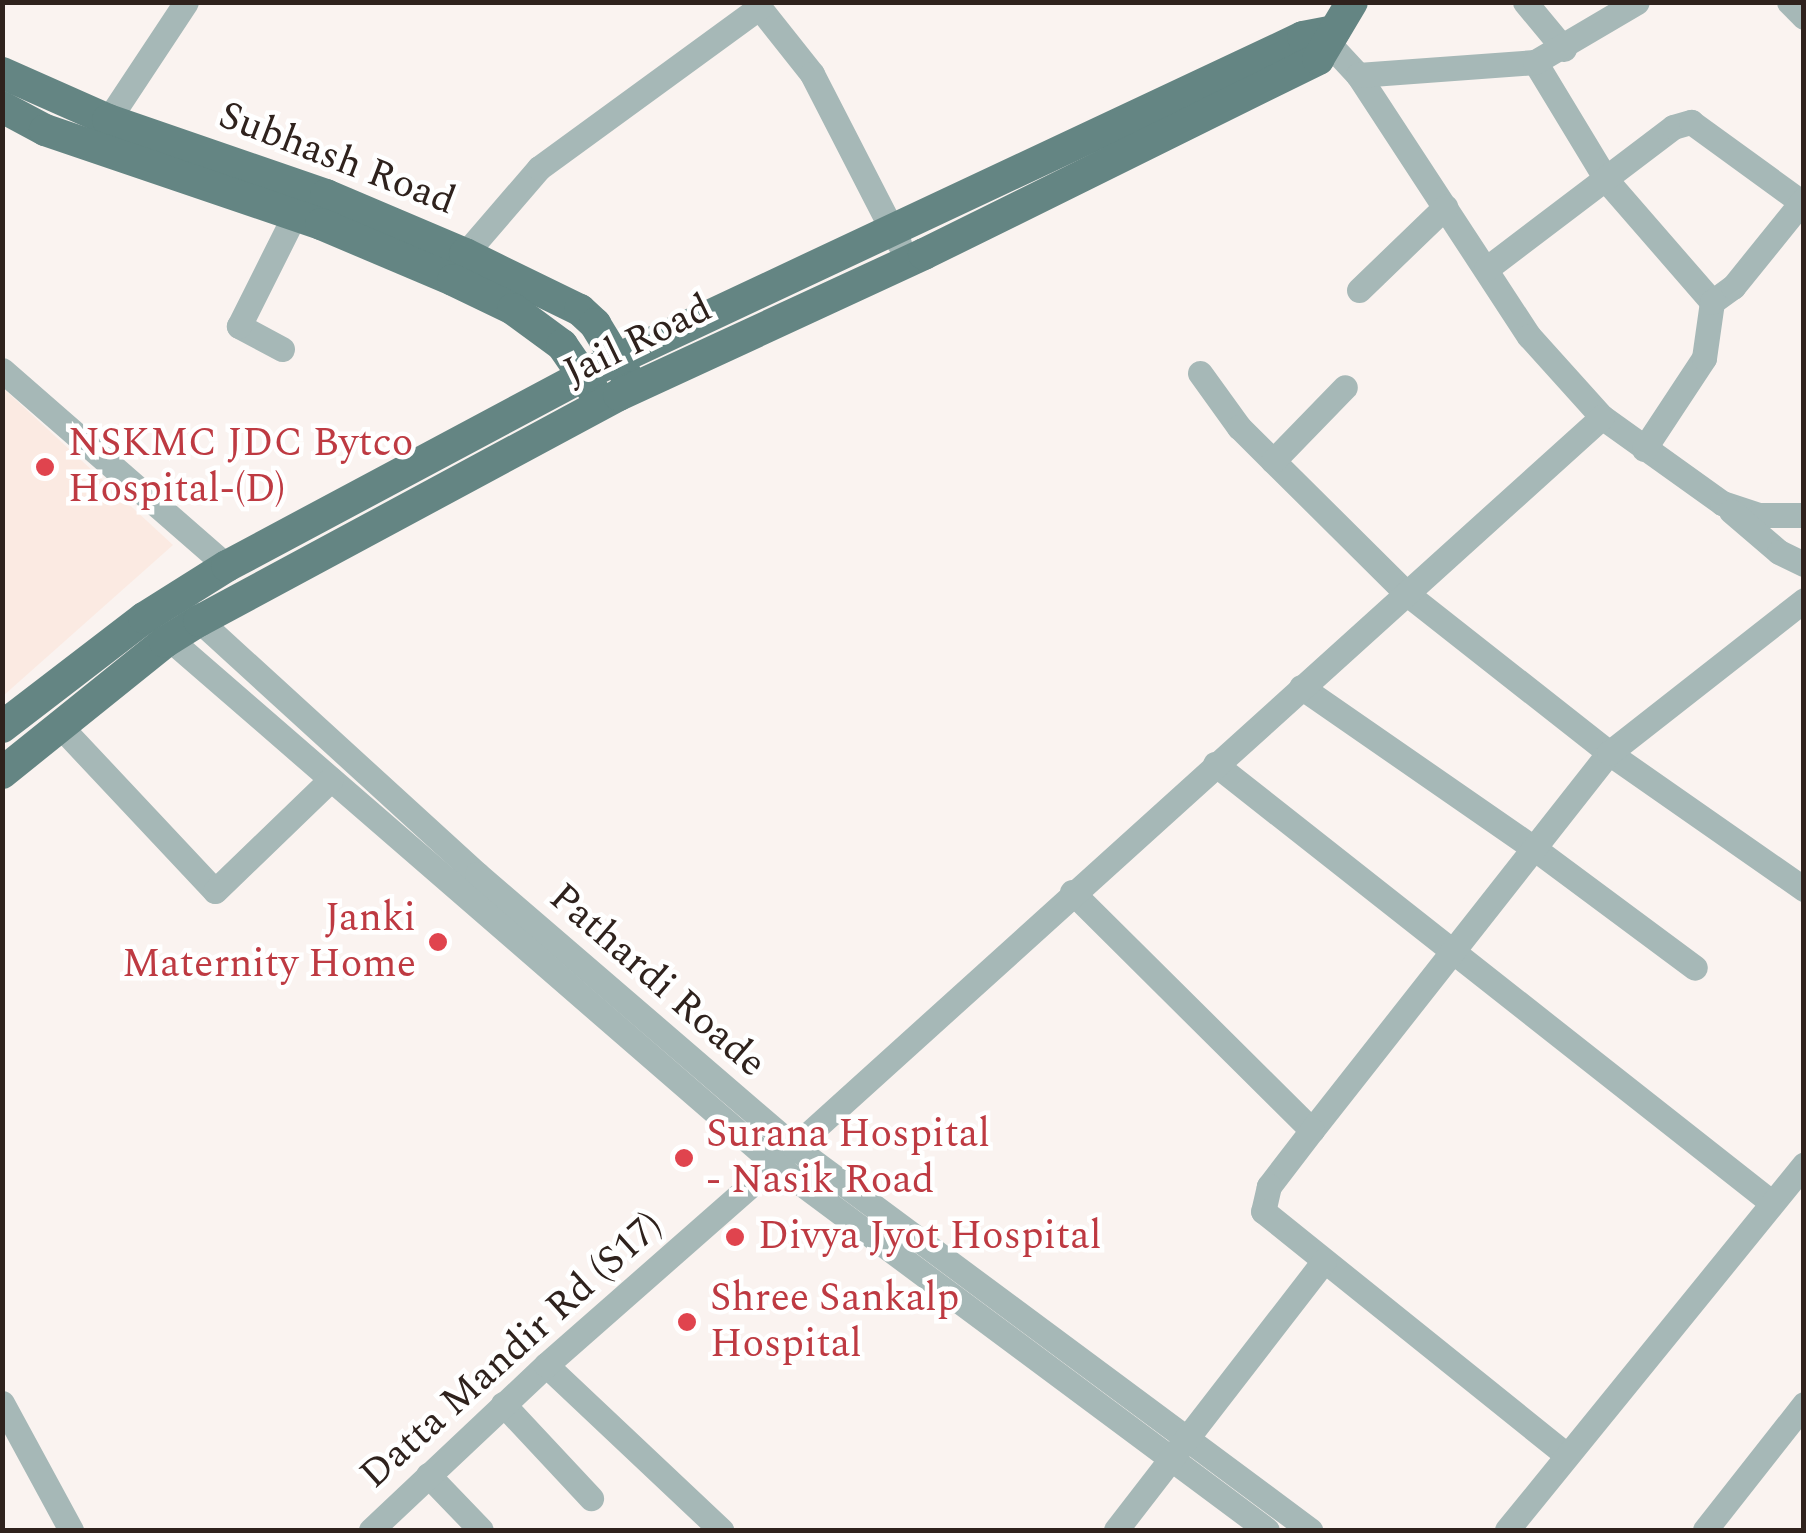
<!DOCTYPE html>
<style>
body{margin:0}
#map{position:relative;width:1806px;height:1533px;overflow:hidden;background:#faf3f0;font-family:Spectral,serif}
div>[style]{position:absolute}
.built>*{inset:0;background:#fbeae2}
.minor>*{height:25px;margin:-12.5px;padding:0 12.5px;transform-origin:12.5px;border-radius:12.5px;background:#a6b8b7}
.major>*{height:32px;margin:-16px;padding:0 16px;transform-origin:16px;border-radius:16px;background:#648583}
.dots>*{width:28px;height:28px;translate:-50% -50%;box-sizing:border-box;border:5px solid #fff;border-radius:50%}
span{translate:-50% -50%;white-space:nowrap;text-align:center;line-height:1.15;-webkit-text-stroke:9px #fff;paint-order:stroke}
.street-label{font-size:40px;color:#2f221d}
.health-label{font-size:40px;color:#be3a42}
.left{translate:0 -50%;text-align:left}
.right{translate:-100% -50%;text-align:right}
.frame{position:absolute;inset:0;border:5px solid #2f221d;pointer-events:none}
</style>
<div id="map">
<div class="built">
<i style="clip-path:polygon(3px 388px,173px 545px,3px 696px,2px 696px)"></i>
</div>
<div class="minor">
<i style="left:755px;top:2px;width:92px;rotate:51.6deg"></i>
<i style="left:812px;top:74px;width:190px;rotate:62.8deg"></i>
<i style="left:1525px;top:2px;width:61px;rotate:50.3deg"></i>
<i style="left:1789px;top:2px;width:21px;rotate:45deg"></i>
<i style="left:1320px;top:34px;width:56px;rotate:47.2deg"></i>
<i style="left:1358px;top:75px;width:312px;rotate:56.8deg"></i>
<i style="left:1529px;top:336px;width:109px;rotate:48deg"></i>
<i style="left:1602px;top:417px;width:148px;rotate:35.6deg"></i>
<i style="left:1722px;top:503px;width:39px;rotate:18deg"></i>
<i style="left:1759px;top:515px;width:45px"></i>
<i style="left:1535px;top:62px;width:139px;rotate:58.8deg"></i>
<i style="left:1607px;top:181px;width:160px;rotate:49deg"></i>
<i style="left:1358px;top:75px;width:177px;rotate:-4.2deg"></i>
<i style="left:1535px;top:62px;width:118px;rotate:-30.5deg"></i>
<i style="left:108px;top:120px;width:141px;rotate:-56.5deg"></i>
<i style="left:465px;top:254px;width:113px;rotate:-49.3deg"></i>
<i style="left:539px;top:168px;width:273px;rotate:-36.1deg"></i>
<i style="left:1486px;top:269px;width:235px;rotate:-37.2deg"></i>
<i style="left:1673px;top:127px;width:19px;rotate:-16deg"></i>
<i style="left:1691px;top:122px;width:136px;rotate:36deg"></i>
<i style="left:1359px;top:290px;width:120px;rotate:-44deg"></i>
<i style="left:282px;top:349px;width:49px;rotate:-151.9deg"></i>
<i style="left:239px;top:326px;width:123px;rotate:-63.4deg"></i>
<i style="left:2px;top:370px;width:298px;rotate:41.1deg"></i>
<i style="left:1200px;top:373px;width:67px;rotate:54.2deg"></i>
<i style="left:1239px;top:427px;width:235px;rotate:44.8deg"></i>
<i style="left:1406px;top:593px;width:258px;rotate:38.2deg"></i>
<i style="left:1609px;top:753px;width:238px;rotate:34.9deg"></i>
<i style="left:1644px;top:449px;width:109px;rotate:-56.6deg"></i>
<i style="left:1704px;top:358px;width:57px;rotate:-81.9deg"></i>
<i style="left:1712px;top:302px;width:26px;rotate:-36deg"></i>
<i style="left:1733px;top:287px;width:113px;rotate:-51.1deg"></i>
<i style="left:1273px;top:461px;width:103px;rotate:-45.8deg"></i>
<i style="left:1731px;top:511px;width:63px;rotate:40.5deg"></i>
<i style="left:1779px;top:552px;width:28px;rotate:26deg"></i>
<i style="left:190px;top:612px;width:389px;rotate:42.4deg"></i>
<i style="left:477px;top:874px;width:418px;rotate:40.7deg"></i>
<i style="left:794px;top:1147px;width:643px;rotate:36.58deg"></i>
<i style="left:158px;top:629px;width:817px;rotate:40.93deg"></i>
<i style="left:775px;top:1164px;width:613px;rotate:36.65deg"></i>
<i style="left:1301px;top:687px;width:285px;rotate:34.7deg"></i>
<i style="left:1535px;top:849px;width:199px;rotate:36.6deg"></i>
<i style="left:60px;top:726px;width:226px;rotate:46.8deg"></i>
<i style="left:215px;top:891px;width:161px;rotate:-44deg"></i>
<i style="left:1215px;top:764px;width:708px;rotate:38.23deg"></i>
<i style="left:1072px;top:892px;width:338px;rotate:44.8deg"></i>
<i style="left:1312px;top:1130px;width:480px;rotate:-51.8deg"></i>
<i style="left:1609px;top:753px;width:248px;rotate:-38.1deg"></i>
<i style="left:1312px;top:1130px;width:71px;rotate:127.5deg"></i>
<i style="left:1269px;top:1186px;width:26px;rotate:103deg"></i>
<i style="left:1263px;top:1211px;width:390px;rotate:38.8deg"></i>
<i style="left:546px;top:1365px;width:241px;rotate:43.3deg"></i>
<i style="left:2px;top:1403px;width:145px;rotate:61.5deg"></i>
<i style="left:503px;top:1404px;width:129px;rotate:46.9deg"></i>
<i style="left:428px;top:1475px;width:76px;rotate:46.1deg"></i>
<i style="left:371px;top:1530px;width:241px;rotate:-43.3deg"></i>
<i style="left:546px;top:1365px;width:330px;rotate:-41.3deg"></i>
<i style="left:794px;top:1147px;width:1089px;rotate:-42.1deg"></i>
<i style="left:1116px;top:1530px;width:340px;rotate:-52.3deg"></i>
<i style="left:1507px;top:1530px;width:471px;rotate:-50.9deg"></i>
<i style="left:1705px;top:1530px;width:160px;rotate:-51.8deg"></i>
</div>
<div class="major">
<i style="left:2px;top:73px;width:116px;rotate:23.9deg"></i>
<i style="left:108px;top:120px;width:231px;rotate:19deg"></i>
<i style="left:326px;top:195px;width:151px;rotate:23deg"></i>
<i style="left:465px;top:254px;width:128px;rotate:26deg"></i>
<i style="left:580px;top:310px;width:21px;rotate:43deg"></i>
<i style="left:595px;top:324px;width:60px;rotate:58.7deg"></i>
<i style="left:2px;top:107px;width:49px;rotate:28.1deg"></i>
<i style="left:45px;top:130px;width:292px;rotate:18.8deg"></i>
<i style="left:321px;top:224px;width:143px;rotate:23deg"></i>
<i style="left:453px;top:280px;width:67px;rotate:25.8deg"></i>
<i style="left:513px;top:309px;width:61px;rotate:36.3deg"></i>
<i style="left:562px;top:345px;width:55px;rotate:55.4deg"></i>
<i style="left:2px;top:727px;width:179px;rotate:-37.5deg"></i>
<i style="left:144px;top:618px;width:98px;rotate:-32.1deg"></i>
<i style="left:227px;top:566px;width:418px;rotate:-28.1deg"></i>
<i style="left:596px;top:369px;width:781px;rotate:-25.15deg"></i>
<i style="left:1303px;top:37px;width:32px;rotate:-11deg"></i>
<i style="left:2px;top:773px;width:209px;rotate:-38.8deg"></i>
<i style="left:165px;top:642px;width:40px;rotate:-32deg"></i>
<i style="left:199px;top:621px;width:477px;rotate:-28.3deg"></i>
<i style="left:619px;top:395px;width:336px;rotate:-24.8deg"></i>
<i style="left:924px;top:254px;width:440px;rotate:-26.3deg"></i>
<i style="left:1318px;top:59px;width:66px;rotate:-59.2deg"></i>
</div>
<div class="dots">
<i style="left:45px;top:467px;background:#e0444e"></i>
<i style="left:438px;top:942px;background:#e0444e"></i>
<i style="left:684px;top:1158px;background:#e0444e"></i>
<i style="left:735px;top:1237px;background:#e0444e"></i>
<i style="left:687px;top:1322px;background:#e0444e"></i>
</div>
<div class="street-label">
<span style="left:337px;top:159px;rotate:21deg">Subhash Road</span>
<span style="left:638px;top:341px;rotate:-26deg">Jail Road</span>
<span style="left:657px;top:981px;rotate:41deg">Pathardi Roade</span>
<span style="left:512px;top:1351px;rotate:-42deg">Datta Mandir Rd (S17)</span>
</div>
<div class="health-label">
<span class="left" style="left:68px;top:467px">NSKMC JDC Bytco<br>Hospital-(D)</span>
<span class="right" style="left:416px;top:942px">Janki<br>Maternity Home</span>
<span class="left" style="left:706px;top:1158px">Surana Hospital<br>- Nasik Road</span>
<span class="left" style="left:758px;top:1237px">Divya Jyot Hospital</span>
<span class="left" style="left:710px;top:1322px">Shree Sankalp<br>Hospital</span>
</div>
<div class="frame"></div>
</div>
